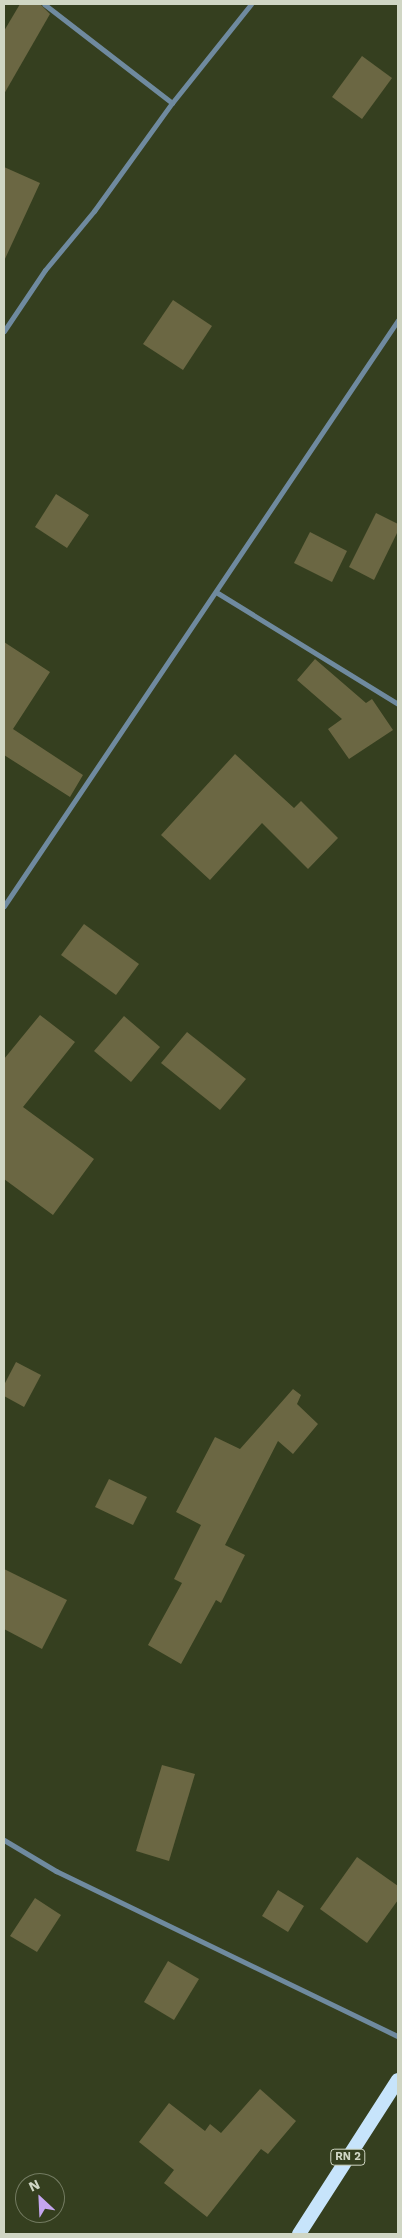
<!DOCTYPE html>
<style>
body{margin:0}
#map{position:relative;width:402px;height:2238px;overflow:hidden;background:#353f1f;font-family:"Work Sans",sans-serif}
div>[style]{position:absolute}
.building>*{inset:0;background:#6b6743}
.minor>*{height:5px;margin:-2.5px;padding:0 2.5px;transform-origin:2.5px;border-radius:2.5px;background:#6f8a9f}
.trunk>*{height:14px;margin:-7px;padding:0 7px;transform-origin:7px;border-radius:7px;background:#c7e4fb}
span{translate:-50% -50%;white-space:nowrap;text-align:center;line-height:1.15;-webkit-text-stroke:4px #353f1f;paint-order:stroke}
.shield-label span{padding:1px 4px;background:#353f1f;border:1px solid;border-radius:4px;-webkit-text-stroke-width:0}
.shield-label{font-size:11px;color:#d0d6c4;font-weight:700}
.frame{position:absolute;inset:0;border:5px solid #d0d6c4;pointer-events:none}
.north{position:absolute;left:15px;top:2173px;width:50px;height:50px;box-sizing:border-box;background:#353f1f;border:1px solid #737b61;border-radius:50%;rotate:335deg;font-size:14px;font-weight:700;line-height:20px;text-align:center;color:#d0d6c4}
.north::after{content:'';display:block;margin:auto;width:18px;height:22px;background:#c5a6f0;clip-path:polygon(50% 0,100% 100%,50% 72%,0 100%)}
</style>
<div id="map">
<div class="building">
<i style="clip-path:polygon(20px 4px,40px 4px,50px 14px,4px 94px,4px 31px)"></i>
<i style="clip-path:polygon(362px 56px,392px 78px,362px 119px,332px 97px)"></i>
<i style="clip-path:polygon(4px 167px,40px 183px,4px 261px)"></i>
<i style="clip-path:polygon(173px 300px,212px 326px,183px 370px,143px 344px)"></i>
<i style="clip-path:polygon(56px 494px,89px 515px,67px 548px,35px 527px)"></i>
<i style="clip-path:polygon(376px 513px,398px 524px,398px 531px,374px 580px,349px 567px)"></i>
<i style="clip-path:polygon(310px 532px,347px 551px,332px 582px,294px 563px)"></i>
<i style="clip-path:polygon(4px 642px,50px 672px,13px 729px,83px 775px,70px 797px,4px 755px)"></i>
<i style="clip-path:polygon(315px 659px,366px 703px,372px 699px,393px 730px,349px 759px,328px 729px,342px 719px,297px 680px)"></i>
<i style="clip-path:polygon(235px 754px,294px 808px,301px 801px,338px 838px,308px 869px,262px 823px,210px 880px,161px 835px)"></i>
<i style="clip-path:polygon(84px 924px,139px 964px,116px 995px,61px 955px)"></i>
<i style="clip-path:polygon(40px 1015px,75px 1042px,23px 1107px,94px 1159px,53px 1215px,4px 1179px,4px 1059px)"></i>
<i style="clip-path:polygon(124px 1016px,160px 1047px,131px 1082px,94px 1051px)"></i>
<i style="clip-path:polygon(187px 1032px,246px 1079px,220px 1110px,161px 1063px)"></i>
<i style="clip-path:polygon(16px 1362px,41px 1375px,24px 1407px,4px 1396px,4px 1385px)"></i>
<i style="clip-path:polygon(293px 1389px,301px 1395px,297px 1404px,318px 1424px,293px 1454px,278px 1441px,225px 1545px,245px 1555px,221px 1603px,216px 1600px,181px 1664px,148px 1645px,182px 1583px,174px 1579px,201px 1525px,176px 1512px,215px 1437px,240px 1449px)"></i>
<i style="clip-path:polygon(109px 1479px,147px 1497px,133px 1525px,95px 1507px)"></i>
<i style="clip-path:polygon(4px 1569px,67px 1600px,42px 1649px,4px 1629px)"></i>
<i style="clip-path:polygon(162px 1765px,195px 1774px,169px 1861px,136px 1851px)"></i>
<i style="clip-path:polygon(357px 1857px,398px 1886px,398px 1900px,367px 1943px,320px 1909px)"></i>
<i style="clip-path:polygon(278px 1890px,304px 1906px,288px 1932px,262px 1916px)"></i>
<i style="clip-path:polygon(35px 1898px,61px 1915px,37px 1952px,10px 1936px)"></i>
<i style="clip-path:polygon(168px 1961px,199px 1979px,174px 2020px,144px 2002px)"></i>
<i style="clip-path:polygon(260px 2089px,296px 2121px,268px 2154px,261px 2149px,207px 2217px,164px 2183px,174px 2170px,139px 2142px,169px 2103px,205px 2131px,210px 2124px,221px 2133px)"></i>
</div>
<div class="minor">
<i style="left:44px;top:4px;width:162px;rotate:37.7deg"></i>
<i style="left:4px;top:331px;width:73px;rotate:-56.1deg"></i>
<i style="left:45px;top:270px;width:77px;rotate:-50.3deg"></i>
<i style="left:94px;top:211px;width:133px;rotate:-54.2deg"></i>
<i style="left:172px;top:103px;width:127px;rotate:-51.4deg"></i>
<i style="left:216px;top:592px;width:214px;rotate:31.6deg"></i>
<i style="left:4px;top:906px;width:706px;rotate:-56.08deg"></i>
<i style="left:4px;top:1840px;width:61px;rotate:30.8deg"></i>
<i style="left:56px;top:1871px;width:380px;rotate:25.8deg"></i>
</div>
<div class="trunk">
<i style="left:299px;top:2234px;width:183px;rotate:-57.3deg"></i>
</div>
<div class="shield-label">
<span style="left:348px;top:2157px">RN 2</span>
</div>
<div class="frame"></div>
<div class="north">N</div>
</div>
